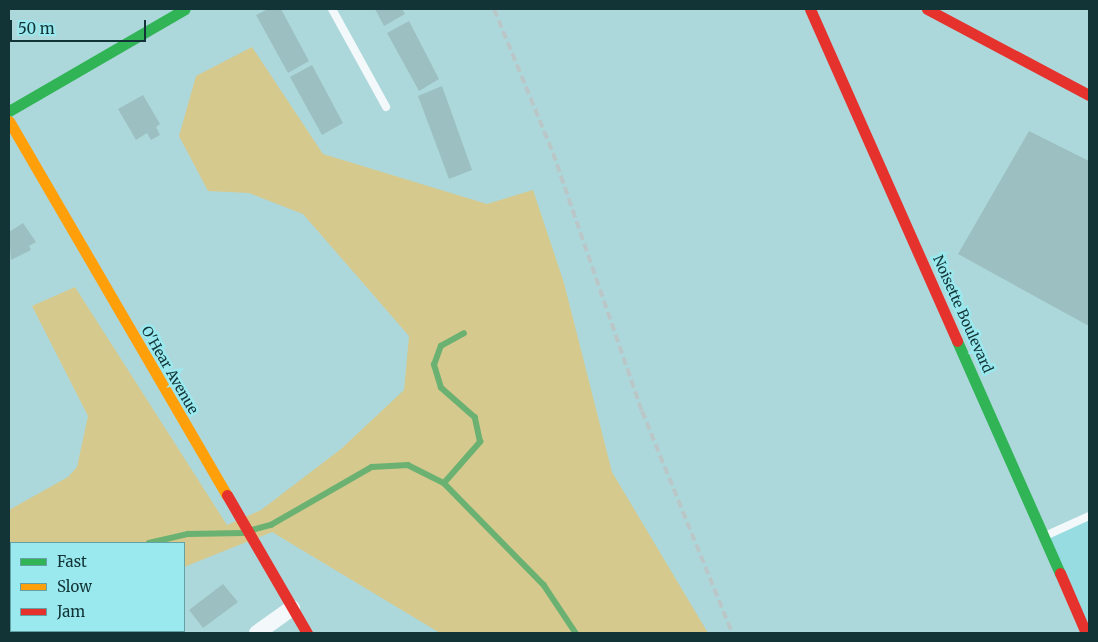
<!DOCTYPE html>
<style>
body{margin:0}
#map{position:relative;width:1098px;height:642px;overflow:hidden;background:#add8db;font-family:Merriweather,serif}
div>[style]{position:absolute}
.built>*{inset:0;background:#96dce1}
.green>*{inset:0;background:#d5c98e}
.stream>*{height:5.5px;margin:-2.75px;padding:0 2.75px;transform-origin:2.75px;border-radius:2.75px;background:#6bb272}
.building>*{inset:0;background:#9cbfc1}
.lane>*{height:8px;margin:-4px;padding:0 4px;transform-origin:4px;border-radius:4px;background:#f3f9fa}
.street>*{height:16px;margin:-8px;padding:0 8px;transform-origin:8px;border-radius:8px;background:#f3f9fa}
.fast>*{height:11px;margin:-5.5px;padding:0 5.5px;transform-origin:5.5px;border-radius:5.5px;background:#30b455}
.slow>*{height:11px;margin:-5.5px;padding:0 5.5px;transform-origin:5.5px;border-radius:5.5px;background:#ff9f0a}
.jam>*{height:11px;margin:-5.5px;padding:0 5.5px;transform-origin:5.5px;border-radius:5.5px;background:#e5322d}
.rail>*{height:4px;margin-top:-2px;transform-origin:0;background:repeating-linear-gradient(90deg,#bac7c8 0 8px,transparent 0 12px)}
span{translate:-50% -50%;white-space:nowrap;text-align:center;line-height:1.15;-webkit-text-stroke:5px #99e9ef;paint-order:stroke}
.street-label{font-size:14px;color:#123436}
.frame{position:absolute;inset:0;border:10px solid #123436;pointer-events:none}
.legend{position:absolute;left:10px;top:542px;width:175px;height:90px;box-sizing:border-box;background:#99e9ef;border:1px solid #63a1a5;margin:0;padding:6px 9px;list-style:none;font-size:15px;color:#123436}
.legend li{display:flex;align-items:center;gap:10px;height:25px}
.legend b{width:25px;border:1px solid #63a1a5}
.scale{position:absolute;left:10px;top:20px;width:136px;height:22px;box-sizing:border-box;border:2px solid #123436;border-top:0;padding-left:6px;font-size:15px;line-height:18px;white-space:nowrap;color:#123436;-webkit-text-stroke:4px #99e9ef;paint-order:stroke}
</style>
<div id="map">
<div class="built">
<i style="clip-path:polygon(1089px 516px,1089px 633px,1045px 536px)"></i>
</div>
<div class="green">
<i style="clip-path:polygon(252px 47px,323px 154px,487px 204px,533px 190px,564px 283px,612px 472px,708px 633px,440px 633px,272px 532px,184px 567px,184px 543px,11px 543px,11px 631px,63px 631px,9px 633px,9px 510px,68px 477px,77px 467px,88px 416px,32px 306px,75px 287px,227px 525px,261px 510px,341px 449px,404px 390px,409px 336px,303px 214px,249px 193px,208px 191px,179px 136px,196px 76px)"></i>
</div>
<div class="stream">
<i style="left:444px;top:483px;width:55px;rotate:-48.7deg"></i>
<i style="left:480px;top:442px;width:25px;rotate:-102deg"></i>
<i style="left:475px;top:418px;width:45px;rotate:-138.6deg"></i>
<i style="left:441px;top:388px;width:24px;rotate:-107deg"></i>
<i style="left:434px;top:365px;width:20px;rotate:-70deg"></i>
<i style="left:441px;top:346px;width:26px;rotate:-29deg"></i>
<i style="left:252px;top:530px;width:20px;rotate:-15deg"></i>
<i style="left:271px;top:525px;width:116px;rotate:-29.9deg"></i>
<i style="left:372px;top:467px;width:36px;rotate:-3deg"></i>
<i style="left:408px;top:465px;width:40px;rotate:26.6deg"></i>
<i style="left:444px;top:483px;width:143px;rotate:45.6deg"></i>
<i style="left:544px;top:585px;width:58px;rotate:56.3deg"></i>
<i style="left:149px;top:543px;width:40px;rotate:-13deg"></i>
<i style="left:188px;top:534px;width:55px;rotate:-1deg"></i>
<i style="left:9px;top:597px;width:2px;rotate:-27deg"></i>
</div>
<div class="building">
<i style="clip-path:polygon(268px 9px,281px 9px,309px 61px,288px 73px,256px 15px)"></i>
<i style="clip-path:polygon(375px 9px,402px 9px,405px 14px,384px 26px)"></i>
<i style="clip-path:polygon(409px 21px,439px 79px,419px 91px,387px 33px)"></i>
<i style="clip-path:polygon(312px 65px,343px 123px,322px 135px,290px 77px)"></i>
<i style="clip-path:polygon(442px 86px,472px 170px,449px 179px,418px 96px)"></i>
<i style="clip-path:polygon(143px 95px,160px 124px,156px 127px,160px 135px,151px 140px,147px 133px,136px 140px,118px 109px)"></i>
<i style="clip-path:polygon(1029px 131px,1089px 161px,1089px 326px,958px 254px)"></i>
<i style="clip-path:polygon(23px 223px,36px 242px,29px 246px,31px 250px,11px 260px,9px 232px)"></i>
<i style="clip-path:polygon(223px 584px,238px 602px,203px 628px,189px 610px)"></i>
<i style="clip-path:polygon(94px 631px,115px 631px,116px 633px,95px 633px)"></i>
<i style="clip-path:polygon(131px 631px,153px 631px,155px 633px,133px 633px)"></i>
</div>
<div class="lane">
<i style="left:332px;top:9px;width:112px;rotate:61.1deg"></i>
<i style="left:1045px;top:536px;width:48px;rotate:-24.4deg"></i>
</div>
<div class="street">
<i style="left:257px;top:633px;width:43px;rotate:-35.5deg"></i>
</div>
<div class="fast">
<i style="left:9px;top:111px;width:203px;rotate:-30.1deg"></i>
<i style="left:957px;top:341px;width:254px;rotate:66.1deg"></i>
</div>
<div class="slow">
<i style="left:9px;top:121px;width:433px;rotate:59.8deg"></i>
</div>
<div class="jam">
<i style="left:810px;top:9px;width:363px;rotate:66.1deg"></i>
<i style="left:927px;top:9px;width:183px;rotate:28deg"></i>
<i style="left:227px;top:495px;width:160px;rotate:59.9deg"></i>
<i style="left:1060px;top:573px;width:65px;rotate:66.6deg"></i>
</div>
<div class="rail">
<i style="left:494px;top:9px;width:156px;rotate:67.7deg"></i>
<i style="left:553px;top:153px;width:273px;rotate:71deg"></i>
<i style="left:642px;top:411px;width:240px;rotate:67.9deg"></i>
</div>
<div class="street-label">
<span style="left:963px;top:314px;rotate:66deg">Noisette Boulevard</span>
<span style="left:170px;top:370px;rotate:60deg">O'Hear Avenue</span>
</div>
<div class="frame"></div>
<ul class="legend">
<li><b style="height:6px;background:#30b455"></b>Fast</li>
<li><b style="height:6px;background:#ff9f0a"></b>Slow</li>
<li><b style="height:6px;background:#e5322d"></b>Jam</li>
</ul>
<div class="scale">50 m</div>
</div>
